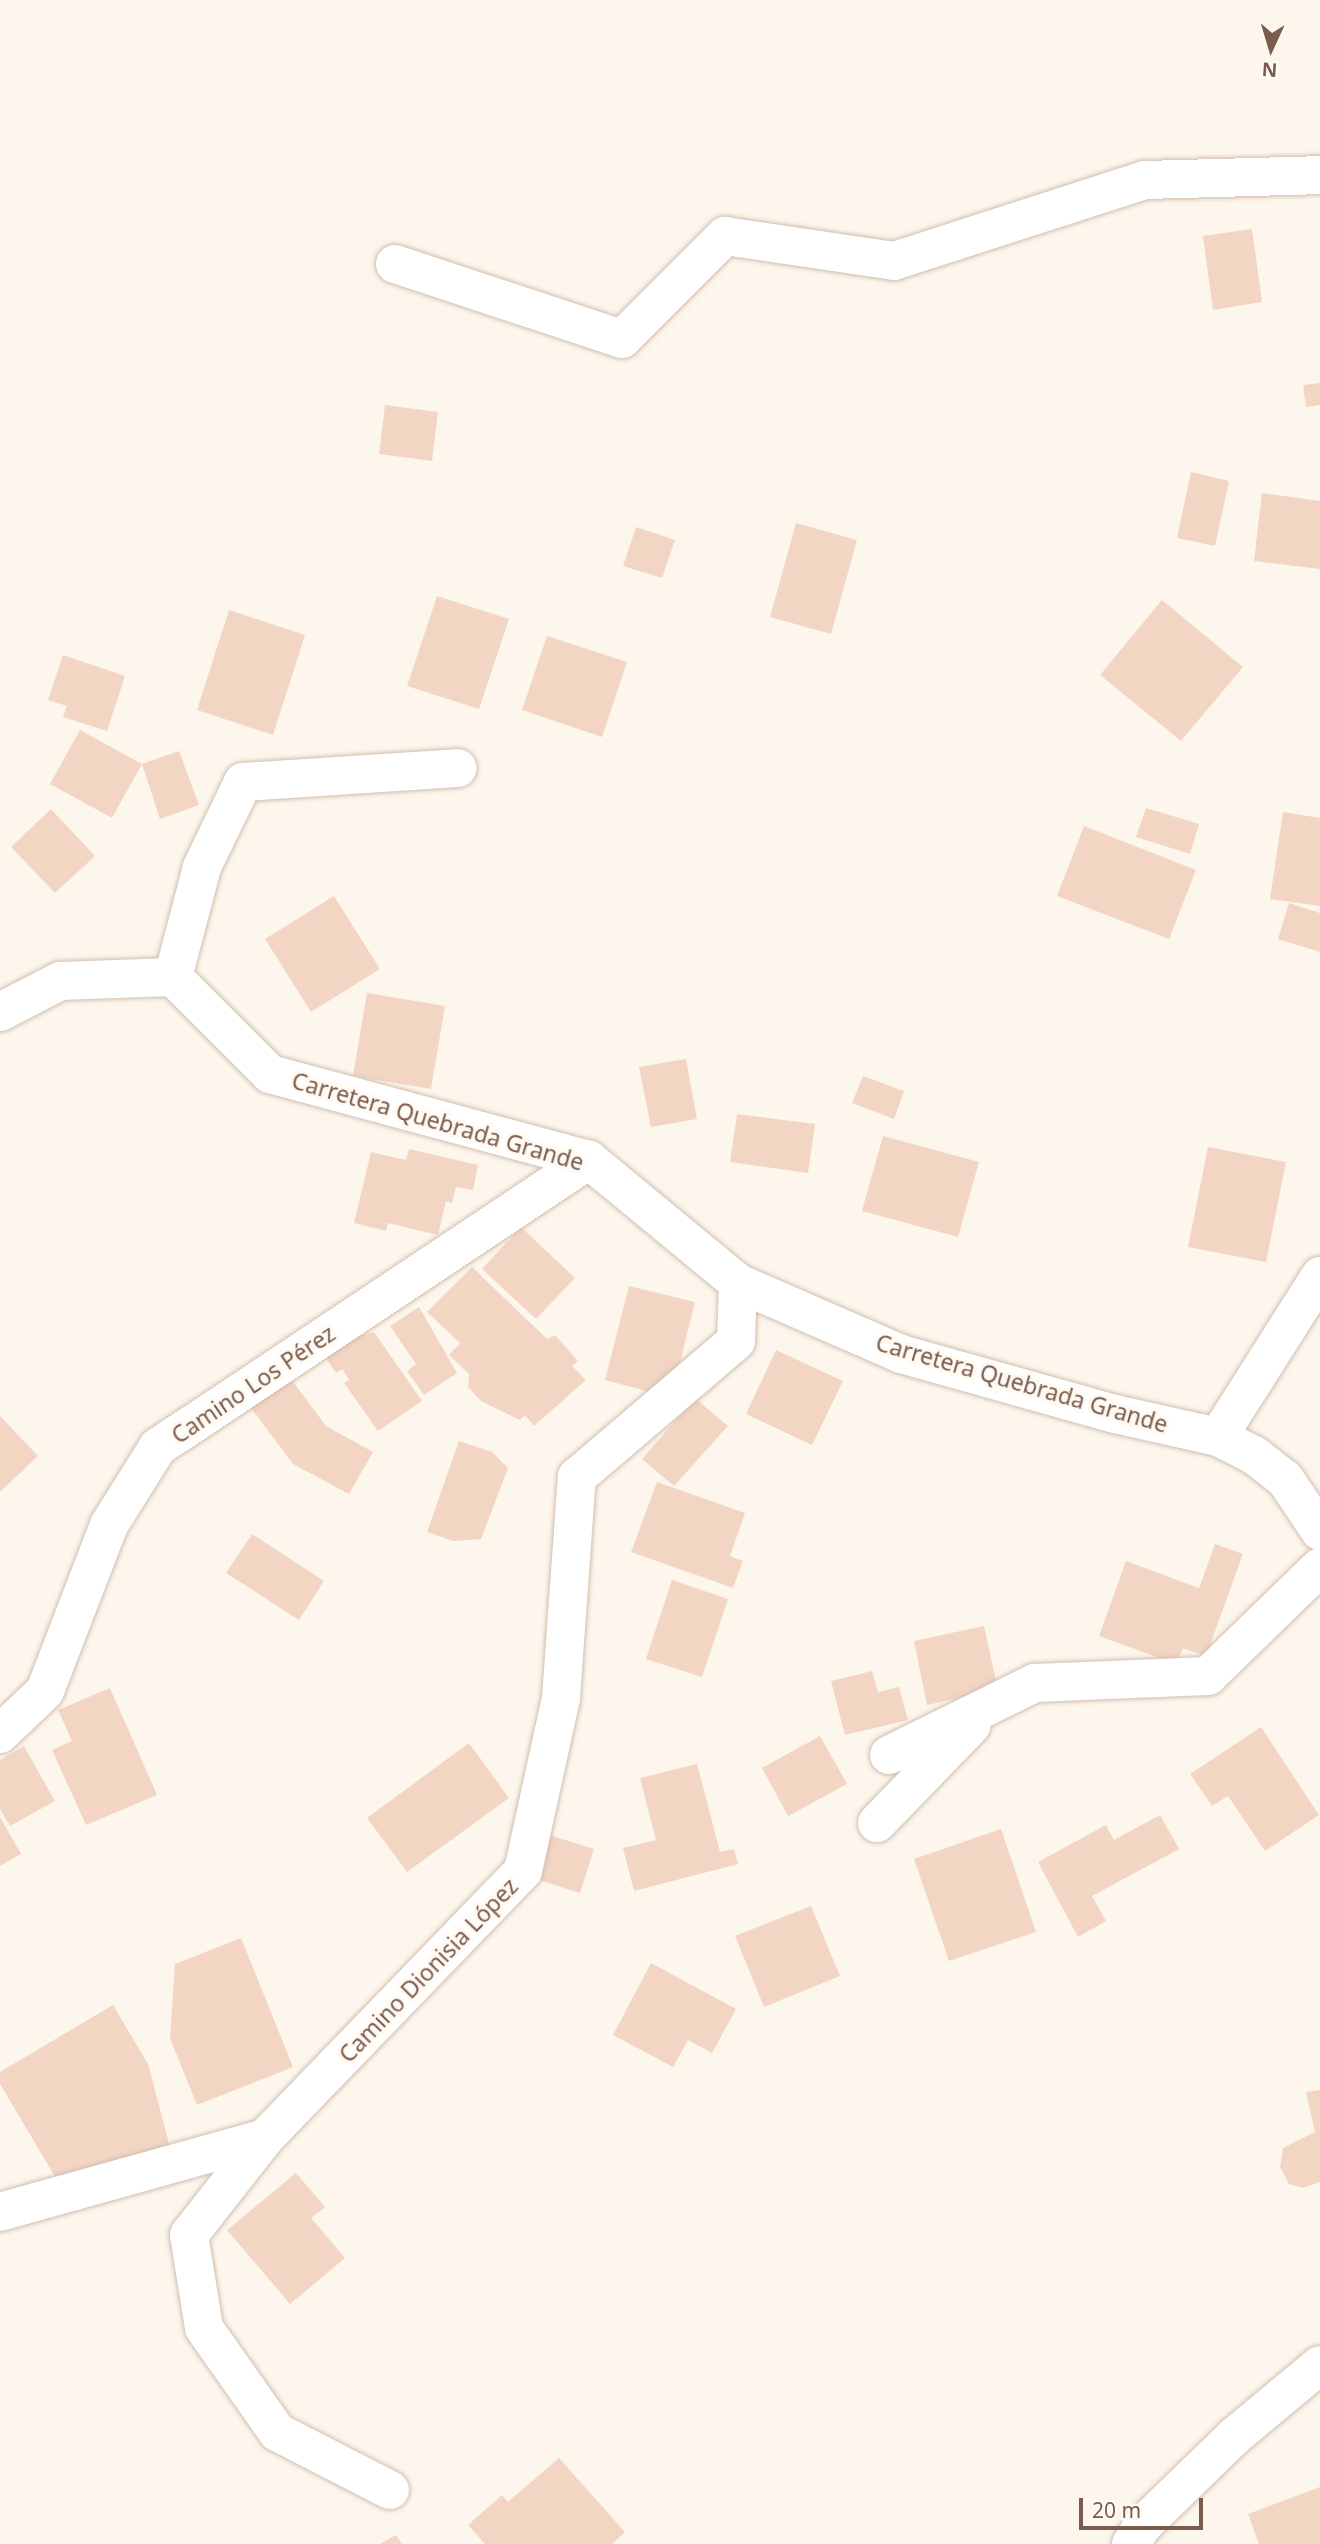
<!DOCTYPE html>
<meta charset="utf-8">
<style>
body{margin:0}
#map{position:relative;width:1320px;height:2544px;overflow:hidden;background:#fdf6ec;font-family:"Noto Sans",sans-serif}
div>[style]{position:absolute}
.building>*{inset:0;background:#f3d5c3}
.roads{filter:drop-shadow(0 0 2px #d1beb0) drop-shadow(0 0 2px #d1beb0)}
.street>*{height:38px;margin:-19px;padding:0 19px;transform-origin:19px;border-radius:19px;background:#fff}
span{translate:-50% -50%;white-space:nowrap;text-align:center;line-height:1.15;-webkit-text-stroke:7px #fffaf3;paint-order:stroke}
.street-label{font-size:23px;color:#7a5c4d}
.north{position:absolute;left:1236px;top:14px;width:70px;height:70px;-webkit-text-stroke:5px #fffaf3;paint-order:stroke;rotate:184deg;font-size:19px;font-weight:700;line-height:28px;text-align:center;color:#7a5c4d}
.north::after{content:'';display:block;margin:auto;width:24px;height:32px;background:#7a5c4d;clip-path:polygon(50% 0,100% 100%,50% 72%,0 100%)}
.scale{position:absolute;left:1079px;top:2498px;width:124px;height:32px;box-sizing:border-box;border:4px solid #7a5c4d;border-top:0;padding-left:9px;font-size:21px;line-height:24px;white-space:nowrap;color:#7a5c4d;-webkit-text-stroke:5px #fffaf3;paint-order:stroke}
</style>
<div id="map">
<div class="building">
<i style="clip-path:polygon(1252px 229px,1262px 302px,1213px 310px,1203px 236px)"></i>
<i style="clip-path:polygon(1320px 383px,1320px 405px,1306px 407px,1303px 385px)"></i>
<i style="clip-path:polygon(385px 405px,438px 412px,432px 461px,379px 454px)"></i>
<i style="clip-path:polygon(1191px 472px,1229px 481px,1215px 546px,1177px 538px)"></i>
<i style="clip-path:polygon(1262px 493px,1320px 501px,1320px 569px,1254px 561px)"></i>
<i style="clip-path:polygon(796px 523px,857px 540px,831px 634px,770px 617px)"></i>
<i style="clip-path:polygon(636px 527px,675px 540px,662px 578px,623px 566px)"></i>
<i style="clip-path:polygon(437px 596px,509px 619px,479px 709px,407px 686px)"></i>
<i style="clip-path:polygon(1162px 600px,1243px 667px,1181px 741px,1100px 675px)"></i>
<i style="clip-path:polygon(229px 610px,305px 635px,273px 735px,197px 710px)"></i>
<i style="clip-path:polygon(547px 636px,627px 662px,602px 737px,522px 710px)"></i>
<i style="clip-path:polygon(63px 655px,125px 676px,107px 731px,63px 717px,67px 706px,48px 700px)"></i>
<i style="clip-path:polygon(80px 730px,142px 764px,112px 818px,50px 784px)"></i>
<i style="clip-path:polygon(179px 751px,199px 805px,160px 819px,142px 764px)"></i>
<i style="clip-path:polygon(1146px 808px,1199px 824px,1190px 854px,1136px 837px)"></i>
<i style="clip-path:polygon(51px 809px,95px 856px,55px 893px,11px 847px)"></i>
<i style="clip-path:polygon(1283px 812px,1320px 818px,1320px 906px,1270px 899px)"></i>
<i style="clip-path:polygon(1084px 826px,1196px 870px,1169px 939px,1057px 896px)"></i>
<i style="clip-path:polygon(334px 896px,380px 969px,311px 1012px,265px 939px)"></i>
<i style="clip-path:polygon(1289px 903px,1320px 913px,1320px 952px,1278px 939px)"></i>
<i style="clip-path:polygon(367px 993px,445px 1006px,431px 1089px,353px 1076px)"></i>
<i style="clip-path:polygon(686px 1059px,697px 1119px,651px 1127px,639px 1067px)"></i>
<i style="clip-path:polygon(863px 1076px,904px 1091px,894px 1119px,852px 1103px)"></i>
<i style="clip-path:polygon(737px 1114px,815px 1124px,808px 1173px,730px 1162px)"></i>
<i style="clip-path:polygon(883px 1136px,979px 1162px,958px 1237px,862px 1211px)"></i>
<i style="clip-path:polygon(1208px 1147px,1286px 1162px,1266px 1262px,1188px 1247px)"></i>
<i style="clip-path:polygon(409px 1149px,478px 1165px,473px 1190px,456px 1187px,452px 1203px,446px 1201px,438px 1235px,388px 1223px,386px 1231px,354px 1223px,371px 1152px,406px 1160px)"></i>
<i style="clip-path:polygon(521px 1227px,575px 1278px,536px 1319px,482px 1269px)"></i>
<i style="clip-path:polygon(472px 1267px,547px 1339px,555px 1335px,578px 1361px,572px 1366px,586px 1380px,534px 1426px,525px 1415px,520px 1420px,481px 1401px,468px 1387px,469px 1374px,449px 1355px,460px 1343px,427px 1312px)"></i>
<i style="clip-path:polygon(629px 1286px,695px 1302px,680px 1362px,654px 1393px,605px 1380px)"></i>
<i style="clip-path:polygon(419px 1307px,457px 1373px,424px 1395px,407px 1371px,416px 1364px,390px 1326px)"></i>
<i style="clip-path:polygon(374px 1332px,422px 1401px,378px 1431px,344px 1383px,349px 1380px,342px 1369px,336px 1373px,320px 1349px)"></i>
<i style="clip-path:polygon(776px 1350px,843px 1381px,812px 1445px,746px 1414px)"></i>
<i style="clip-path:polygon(288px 1375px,326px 1426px,373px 1452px,349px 1494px,293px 1464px,248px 1404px)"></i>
<i style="clip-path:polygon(695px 1398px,728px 1426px,674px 1486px,642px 1459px)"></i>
<i style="clip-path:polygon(0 1416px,38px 1456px,0 1492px)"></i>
<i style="clip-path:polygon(459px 1441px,492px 1452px,508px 1468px,481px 1539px,453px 1541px,427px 1532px)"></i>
<i style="clip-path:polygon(657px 1482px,745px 1513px,730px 1556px,743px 1561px,733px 1588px,631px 1552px)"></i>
<i style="clip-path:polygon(252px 1534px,324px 1581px,299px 1620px,226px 1573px)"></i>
<i style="clip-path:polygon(1215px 1544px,1243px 1554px,1206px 1656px,1183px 1648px,1176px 1664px,1099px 1636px,1126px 1561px,1199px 1588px)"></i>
<i style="clip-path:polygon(672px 1580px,728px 1599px,702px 1677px,646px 1659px)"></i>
<i style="clip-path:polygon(984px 1626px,998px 1690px,927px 1705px,914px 1641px)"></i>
<i style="clip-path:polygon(872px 1671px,878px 1692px,899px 1687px,908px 1720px,845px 1735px,831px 1681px)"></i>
<i style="clip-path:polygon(110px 1688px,157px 1795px,86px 1825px,52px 1750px,72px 1741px,58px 1710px)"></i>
<i style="clip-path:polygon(1261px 1727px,1319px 1815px,1265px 1851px,1228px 1796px,1212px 1806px,1190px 1774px)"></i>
<i style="clip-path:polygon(820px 1736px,847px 1784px,788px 1816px,762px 1768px)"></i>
<i style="clip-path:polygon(469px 1743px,509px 1798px,407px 1872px,367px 1818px)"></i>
<i style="clip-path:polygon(24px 1746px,55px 1801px,10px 1826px,0 1809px,0 1760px)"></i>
<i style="clip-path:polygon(697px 1764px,720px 1852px,734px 1849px,738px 1864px,634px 1891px,623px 1848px,656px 1840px,640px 1778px)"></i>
<i style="clip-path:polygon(1160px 1815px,1179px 1849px,1092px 1896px,1106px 1921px,1078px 1937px,1038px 1862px,1106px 1825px,1114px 1840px)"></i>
<i style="clip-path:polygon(0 1817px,21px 1854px,0 1866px)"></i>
<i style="clip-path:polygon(1001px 1829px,1036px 1932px,949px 1961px,914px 1859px)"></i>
<i style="clip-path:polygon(543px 1833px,594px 1849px,580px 1893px,529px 1877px)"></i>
<i style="clip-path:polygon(811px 1906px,840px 1976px,764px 2007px,735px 1936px)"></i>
<i style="clip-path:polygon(241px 1938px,293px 2067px,197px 2105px,170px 2038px,175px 1964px)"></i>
<i style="clip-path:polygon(651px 1963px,736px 2009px,712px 2053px,688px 2040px,673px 2067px,613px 2035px)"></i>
<i style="clip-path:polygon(113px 2005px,148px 2064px,171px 2151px,57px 2180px,0 2084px,0 2072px)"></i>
<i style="clip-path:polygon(1320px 2090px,1320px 2182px,1303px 2188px,1289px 2184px,1280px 2167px,1283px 2148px,1315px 2132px,1306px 2092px)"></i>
<i style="clip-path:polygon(296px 2173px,325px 2207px,311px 2218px,345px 2258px,290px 2304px,227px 2230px)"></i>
<i style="clip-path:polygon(559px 2458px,625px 2532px,612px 2544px,485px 2544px,468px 2525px,502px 2495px,508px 2502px)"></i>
<i style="clip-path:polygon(1320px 2487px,1320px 2544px,1259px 2544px,1248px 2514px)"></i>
<i style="clip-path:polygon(396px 2535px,402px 2544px,380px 2544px)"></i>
</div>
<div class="roads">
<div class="street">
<i style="left:395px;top:264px;width:239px;rotate:18.3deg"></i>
<i style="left:622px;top:339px;width:146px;rotate:-45deg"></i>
<i style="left:725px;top:236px;width:171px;rotate:8.4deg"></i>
<i style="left:894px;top:261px;width:264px;rotate:-17.9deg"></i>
<i style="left:1145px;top:180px;width:175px;rotate:-1.6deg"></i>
<i style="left:173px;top:977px;width:114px;rotate:-75.2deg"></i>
<i style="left:202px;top:867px;width:94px;rotate:-64.2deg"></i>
<i style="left:243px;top:782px;width:215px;rotate:-3.7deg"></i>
<i style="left:0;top:1012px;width:68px;rotate:-27.3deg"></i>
<i style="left:60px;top:981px;width:113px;rotate:-2deg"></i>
<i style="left:173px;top:977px;width:137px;rotate:45deg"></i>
<i style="left:270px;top:1074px;width:330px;rotate:15.1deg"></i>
<i style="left:589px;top:1160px;width:193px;rotate:39.5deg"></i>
<i style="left:738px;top:1283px;width:178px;rotate:23.5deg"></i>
<i style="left:901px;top:1354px;width:222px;rotate:15.7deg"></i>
<i style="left:1115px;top:1414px;width:106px;rotate:12.6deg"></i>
<i style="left:1218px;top:1437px;width:40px;rotate:26.6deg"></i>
<i style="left:1254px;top:1455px;width:39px;rotate:38deg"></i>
<i style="left:1285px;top:1479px;width:63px;rotate:56.1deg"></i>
<i style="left:1218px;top:1437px;width:191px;rotate:-57.6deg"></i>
<i style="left:0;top:1734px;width:62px;rotate:-43.7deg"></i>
<i style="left:45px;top:1691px;width:178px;rotate:-68.9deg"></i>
<i style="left:109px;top:1525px;width:92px;rotate:-57.9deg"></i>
<i style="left:158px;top:1447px;width:518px;rotate:-33.66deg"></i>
<i style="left:889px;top:1755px;width:163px;rotate:-26.3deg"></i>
<i style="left:1035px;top:1683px;width:173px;rotate:-2.3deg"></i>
<i style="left:1208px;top:1676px;width:156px;rotate:-44.2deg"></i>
<i style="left:877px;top:1823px;width:136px;rotate:-45.9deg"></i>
<i style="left:265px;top:2138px;width:123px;rotate:128.1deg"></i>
<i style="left:189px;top:2235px;width:94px;rotate:80.8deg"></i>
<i style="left:204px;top:2328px;width:127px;rotate:54.9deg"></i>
<i style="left:277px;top:2432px;width:127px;rotate:27.2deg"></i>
<i style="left:0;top:2212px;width:275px;rotate:-15.6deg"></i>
<i style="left:265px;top:2138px;width:371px;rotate:-46deg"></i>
<i style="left:523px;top:1871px;width:177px;rotate:-77.6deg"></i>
<i style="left:561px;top:1698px;width:222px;rotate:-85.9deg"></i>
<i style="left:577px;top:1477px;width:209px;rotate:-40.5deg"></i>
<i style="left:736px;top:1341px;width:58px;rotate:-88deg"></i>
<i style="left:1131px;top:2544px;width:22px;rotate:-58deg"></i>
<i style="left:1143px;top:2525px;width:129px;rotate:-44.1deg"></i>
<i style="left:1236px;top:2435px;width:109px;rotate:-39.8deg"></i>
</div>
</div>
<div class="street-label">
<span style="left:438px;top:1121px;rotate:16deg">Carretera Quebrada Grande</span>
<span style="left:1022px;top:1383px;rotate:16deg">Carretera Quebrada Grande</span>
<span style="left:253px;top:1384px;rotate:-34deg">Camino Los Pérez</span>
<span style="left:428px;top:1970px;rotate:-46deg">Camino Dionisia López</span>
</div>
<div class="north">N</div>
<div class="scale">20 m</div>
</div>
